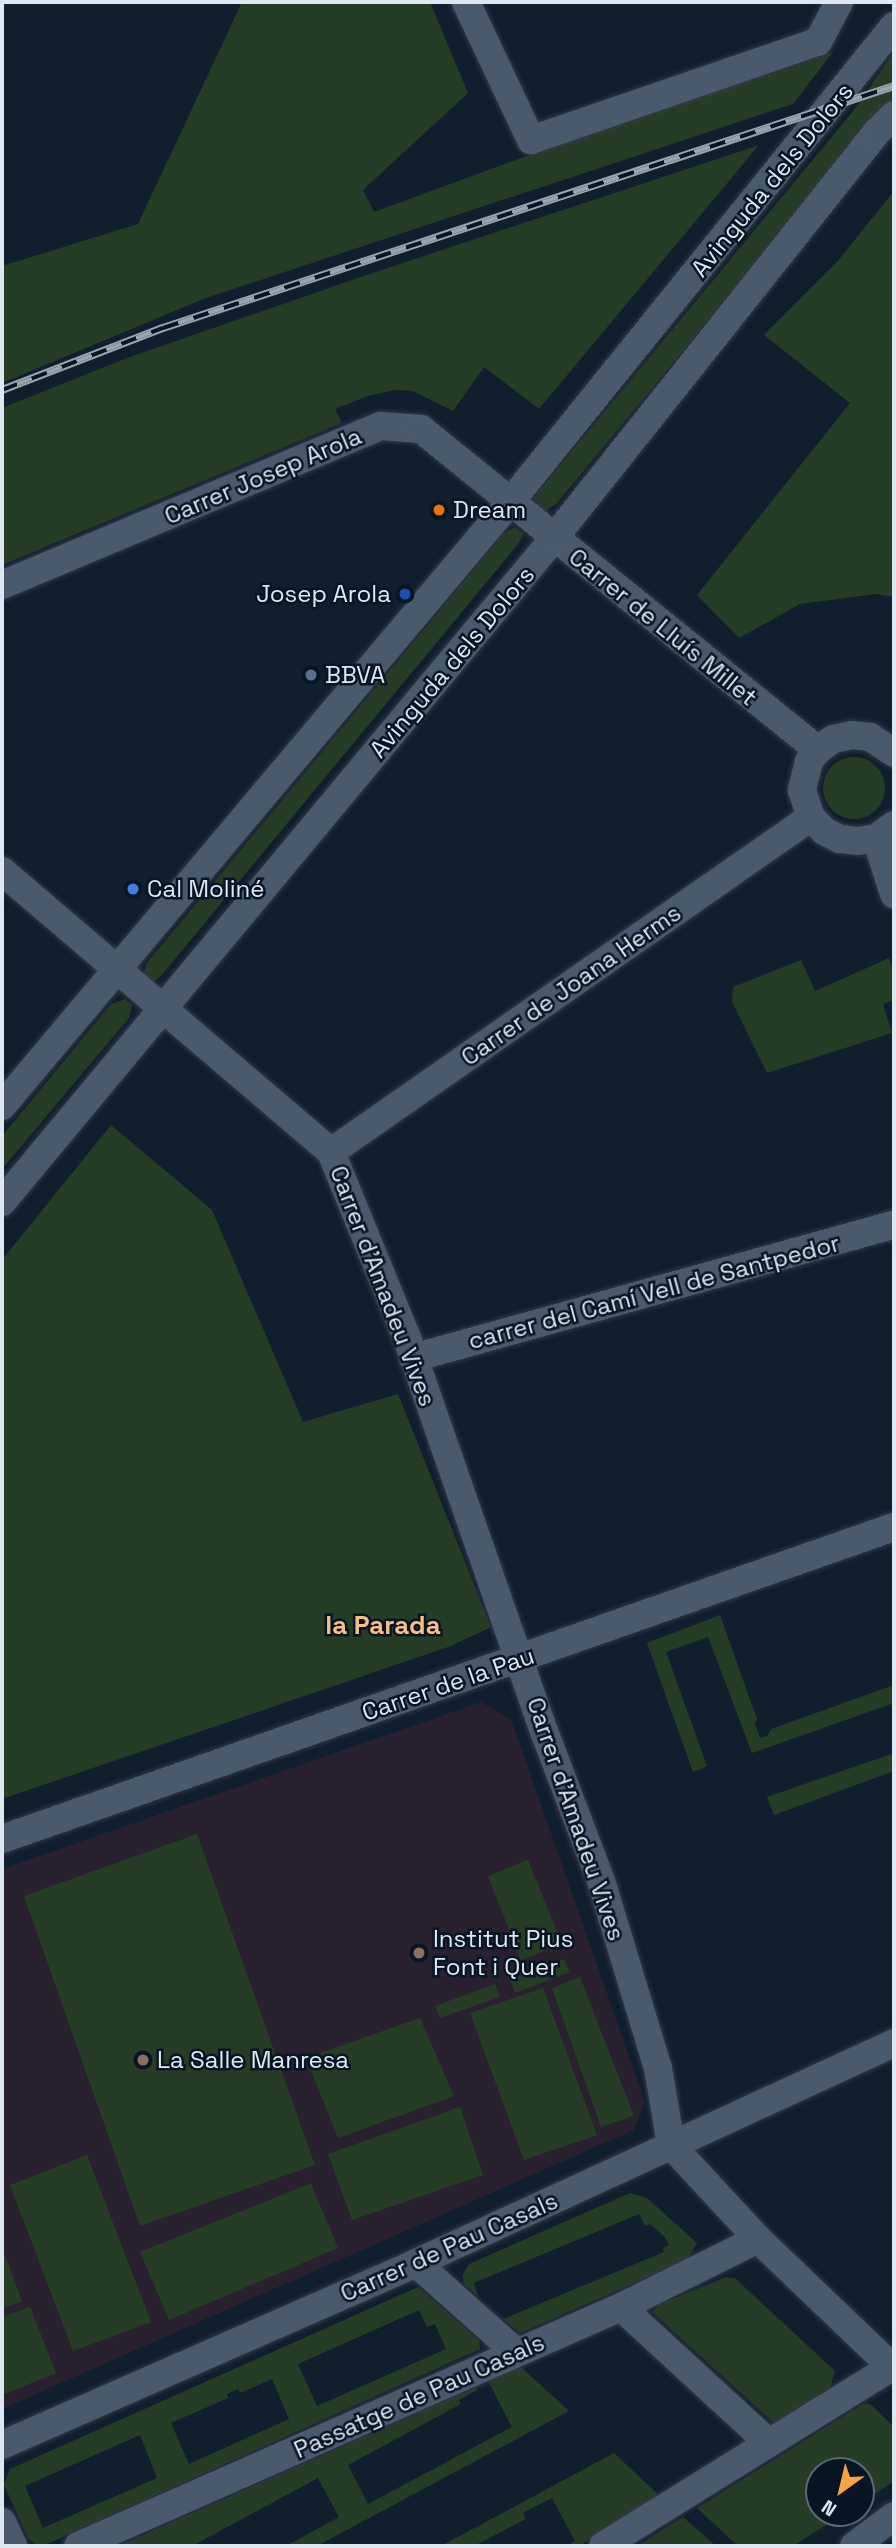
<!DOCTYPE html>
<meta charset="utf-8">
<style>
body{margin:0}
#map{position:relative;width:896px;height:2548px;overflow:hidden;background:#101f2e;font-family:"Space Grotesk",sans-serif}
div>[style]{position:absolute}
.education>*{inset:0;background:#292130}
.green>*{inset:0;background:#263d25}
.round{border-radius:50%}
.roads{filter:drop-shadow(0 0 2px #313947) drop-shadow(0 0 2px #313947)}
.minor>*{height:28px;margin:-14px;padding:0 14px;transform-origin:14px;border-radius:14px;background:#495a6c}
.rail>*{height:8px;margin-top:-4px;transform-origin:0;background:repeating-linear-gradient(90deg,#071524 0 16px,#98a4b0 0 32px);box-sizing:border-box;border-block:2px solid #98a4b0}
.dots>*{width:19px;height:19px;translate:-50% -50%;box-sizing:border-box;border:4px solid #071524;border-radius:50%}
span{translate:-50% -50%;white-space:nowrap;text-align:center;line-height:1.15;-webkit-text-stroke:5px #071524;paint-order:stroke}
.street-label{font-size:24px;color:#dee8f3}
.poi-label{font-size:24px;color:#dee8f3}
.left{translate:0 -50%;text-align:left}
.right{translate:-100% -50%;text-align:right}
.neighbourhood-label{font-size:26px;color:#f8be84;font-weight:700}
.frame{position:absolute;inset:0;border:4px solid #dee8f3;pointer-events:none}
.north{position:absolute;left:805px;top:2457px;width:70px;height:70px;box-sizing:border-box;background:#071524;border:2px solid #5d6977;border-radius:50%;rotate:214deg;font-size:19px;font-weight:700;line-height:28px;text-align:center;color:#dee8f3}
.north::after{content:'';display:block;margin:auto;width:24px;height:32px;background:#f5a345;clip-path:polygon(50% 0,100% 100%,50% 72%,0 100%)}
</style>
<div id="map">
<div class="education">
<i style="clip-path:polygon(481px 1702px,511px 1719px,645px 2102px,634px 2130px,2px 2409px,2px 1869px)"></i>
</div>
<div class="green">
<i style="clip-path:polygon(242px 2px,430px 2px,468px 93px,363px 190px,374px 212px,603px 128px,833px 52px,793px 104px,206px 298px,2px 383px,2px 266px,138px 224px)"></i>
<i style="clip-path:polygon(894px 52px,894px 96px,557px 503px,545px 511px,533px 507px,534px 497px,853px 111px)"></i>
<i style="clip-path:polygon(759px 145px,539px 409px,484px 367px,453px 411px,413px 391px,394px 390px,368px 396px,335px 409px,342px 423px,2px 565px,2px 408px,127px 358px,358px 278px)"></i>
<i style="clip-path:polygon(894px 191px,894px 597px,876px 594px,800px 604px,739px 638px,697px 595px,850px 403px,764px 335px,837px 262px)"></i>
<i style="clip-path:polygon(515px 527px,524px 534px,518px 544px,161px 976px,154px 981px,144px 974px,146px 964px,504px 533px)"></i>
<i class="round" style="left:823px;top:757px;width:62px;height:62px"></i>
<i style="clip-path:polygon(889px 958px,894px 975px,894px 1000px,883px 1004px,892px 1033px,767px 1073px,732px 1002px,733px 987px,801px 960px,815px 991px)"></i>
<i style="clip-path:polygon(125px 999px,132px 1005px,129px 1018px,2px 1169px,2px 1136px,111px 1004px)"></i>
<i style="clip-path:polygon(111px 1125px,212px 1210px,303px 1422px,398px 1394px,491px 1627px,451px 1646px,2px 1799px,2px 1260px)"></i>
<i style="clip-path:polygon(720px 1615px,757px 1719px,755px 1724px,760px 1738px,767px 1736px,771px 1729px,894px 1685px,894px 1703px,752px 1753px,708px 1637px,666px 1652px,707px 1766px,693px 1772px,647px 1643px)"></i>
<i style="clip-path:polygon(894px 1753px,894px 1771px,774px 1815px,767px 1797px)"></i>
<i style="clip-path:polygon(197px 1834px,315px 2165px,140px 2226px,24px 1896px)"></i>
<i style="clip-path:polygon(528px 1860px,562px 1944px,521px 1960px,488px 1876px)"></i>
<i style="clip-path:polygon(564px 1959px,570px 1972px,515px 1993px,510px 1979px)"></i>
<i style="clip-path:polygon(580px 1977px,634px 2116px,601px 2127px,552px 1988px)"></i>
<i style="clip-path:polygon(495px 1984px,500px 1997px,440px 2018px,435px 2006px)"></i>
<i style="clip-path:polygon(543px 1988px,597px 2135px,524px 2160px,470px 2013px)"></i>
<i style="clip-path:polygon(420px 2018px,454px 2096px,338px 2138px,306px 2058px)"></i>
<i style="clip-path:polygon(460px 2107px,483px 2175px,352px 2220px,328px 2154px)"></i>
<i style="clip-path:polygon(87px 2155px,151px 2322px,73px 2351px,10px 2185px)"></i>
<i style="clip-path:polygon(311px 2183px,338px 2248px,169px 2320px,140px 2252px)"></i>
<i style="clip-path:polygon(630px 2193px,647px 2198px,697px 2243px,687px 2260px,520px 2333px,503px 2319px,664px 2252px,663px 2248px,669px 2245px,664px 2236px,650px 2224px,645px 2226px,639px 2214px,474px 2283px,478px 2296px,464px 2284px,462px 2276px,469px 2264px)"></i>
<i style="clip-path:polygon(2px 2247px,22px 2301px,2px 2309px)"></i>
<i style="clip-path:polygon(726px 2277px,736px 2279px,835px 2371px,830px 2388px,774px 2423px,652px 2312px,658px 2305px)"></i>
<i style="clip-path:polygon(evenodd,418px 2287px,479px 2340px,480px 2349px,45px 2545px,35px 2544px,28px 2538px,4px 2485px,10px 2469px,418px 2287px,419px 2310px,427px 2327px,435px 2324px,446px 2349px,317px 2406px,298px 2364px,419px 2310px,418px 2287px,272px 2379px,289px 2419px,189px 2464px,171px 2423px,228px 2398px,227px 2394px,238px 2389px,240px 2393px,272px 2379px,418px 2287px,140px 2435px,157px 2478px,43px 2528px,25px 2486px,140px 2435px)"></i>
<i style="clip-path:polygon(30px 2307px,56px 2373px,2px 2395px,2px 2317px)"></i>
<i style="clip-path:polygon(520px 2366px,569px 2411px,317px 2546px,286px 2546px,339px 2517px,318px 2478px,192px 2546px,118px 2546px,476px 2387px,477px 2390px,459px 2400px,461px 2404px,348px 2465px,368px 2504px,512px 2427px,488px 2381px)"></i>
<i style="clip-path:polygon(863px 2404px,870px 2404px,894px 2427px,894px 2481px,861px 2503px,861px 2471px,819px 2471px,819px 2513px,845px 2513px,793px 2546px,738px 2546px,697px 2508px)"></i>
<i style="clip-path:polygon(614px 2453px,660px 2496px,579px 2546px,566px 2546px,575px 2541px,552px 2498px,523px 2513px,526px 2519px,474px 2546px,441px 2546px)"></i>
<i style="clip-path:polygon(683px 2517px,716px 2546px,637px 2546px,656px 2534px)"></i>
</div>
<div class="roads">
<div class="minor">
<i style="left:466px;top:2px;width:153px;rotate:64.8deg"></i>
<i style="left:531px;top:140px;width:303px;rotate:-18.9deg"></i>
<i style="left:818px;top:42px;width:45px;rotate:-62.3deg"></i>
<i style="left:2px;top:585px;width:411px;rotate:-22.8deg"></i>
<i style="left:381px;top:426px;width:40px;rotate:4.3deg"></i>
<i style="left:421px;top:429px;width:511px;rotate:38.96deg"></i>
<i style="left:894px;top:753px;width:29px;rotate:-146deg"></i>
<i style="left:870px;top:737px;width:18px;rotate:-174deg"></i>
<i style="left:852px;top:735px;width:19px;rotate:168deg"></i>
<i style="left:833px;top:739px;width:19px;rotate:144deg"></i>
<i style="left:818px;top:750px;width:14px;rotate:129deg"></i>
<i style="left:809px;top:761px;width:30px;rotate:104deg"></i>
<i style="left:802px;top:790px;width:28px;rotate:72deg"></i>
<i style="left:811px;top:817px;width:19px;rotate:47deg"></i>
<i style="left:824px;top:831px;width:18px;rotate:27deg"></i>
<i style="left:840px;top:839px;width:18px;rotate:6deg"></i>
<i style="left:858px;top:841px;width:18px;rotate:-9deg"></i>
<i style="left:876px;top:838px;width:22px;rotate:-36deg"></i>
<i style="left:876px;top:838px;width:59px;rotate:72.2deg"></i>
<i style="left:2px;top:871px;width:433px;rotate:40.5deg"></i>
<i style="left:331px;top:1152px;width:201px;rotate:67.8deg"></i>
<i style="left:407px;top:1338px;width:416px;rotate:70.8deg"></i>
<i style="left:544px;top:1731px;width:164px;rotate:69.2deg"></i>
<i style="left:602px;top:1884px;width:192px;rotate:73.1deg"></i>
<i style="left:658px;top:2068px;width:78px;rotate:80.4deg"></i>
<i style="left:671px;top:2145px;width:128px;rotate:47.2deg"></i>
<i style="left:758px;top:2239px;width:188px;rotate:43.7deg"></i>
<i style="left:2px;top:1106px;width:791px;rotate:-49.93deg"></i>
<i style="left:511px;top:501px;width:610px;rotate:-51.12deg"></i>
<i style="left:331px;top:1152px;width:585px;rotate:-34.91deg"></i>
<i style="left:2px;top:1202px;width:863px;rotate:-50.26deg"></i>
<i style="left:554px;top:538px;width:519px;rotate:-51.5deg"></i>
<i style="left:877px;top:132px;width:24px;rotate:-45deg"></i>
<i style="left:413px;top:1358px;width:499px;rotate:-15.5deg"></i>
<i style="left:2px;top:1839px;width:945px;rotate:-19.28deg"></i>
<i style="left:416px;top:2263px;width:134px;rotate:41.7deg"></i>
<i style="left:621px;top:2307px;width:200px;rotate:42.6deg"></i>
<i style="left:2px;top:2445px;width:452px;rotate:-23.7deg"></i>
<i style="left:416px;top:2263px;width:526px;rotate:-24.71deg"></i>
<i style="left:2px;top:2522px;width:26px;rotate:65deg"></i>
<i style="left:78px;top:2546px;width:593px;rotate:-23.76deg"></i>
<i style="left:621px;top:2307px;width:153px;rotate:-26.4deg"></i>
<i style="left:603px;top:2546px;width:340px;rotate:-31.8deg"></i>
<i style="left:854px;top:2546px;width:50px;rotate:-36.9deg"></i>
</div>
</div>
<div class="rail">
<i style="left:2px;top:390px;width:173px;rotate:-21.1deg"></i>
<i style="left:163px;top:328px;width:770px;rotate:-18.32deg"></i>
</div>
<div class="dots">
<i style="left:439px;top:510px;background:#e8710a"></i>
<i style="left:405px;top:594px;background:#1a4fb4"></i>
<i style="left:311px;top:675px;background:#5c6f8a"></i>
<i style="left:133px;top:889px;background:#3f7fe0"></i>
<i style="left:419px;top:1953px;background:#8d6e63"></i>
<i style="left:143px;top:2060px;background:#8d6e63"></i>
</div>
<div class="street-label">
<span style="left:772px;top:180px;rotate:-51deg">Avinguda dels Dolors</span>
<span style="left:263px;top:476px;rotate:-23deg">Carrer Josep Arola</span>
<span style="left:663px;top:627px;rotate:39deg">Carrer de Lluís Millet</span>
<span style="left:452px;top:662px;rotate:-50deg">Avinguda dels Dolors</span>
<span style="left:571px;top:985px;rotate:-35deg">Carrer de Joana Herms</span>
<span style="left:383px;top:1286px;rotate:69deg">Carrer d'Amadeu Vives</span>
<span style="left:654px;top:1292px;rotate:-15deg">carrer del Camí Vell de Santpedor</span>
<span style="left:448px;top:1684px;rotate:-19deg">Carrer de la Pau</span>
<span style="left:576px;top:1819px;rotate:71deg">Carrer d'Amadeu Vives</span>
<span style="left:449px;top:2247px;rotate:-24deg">Carrer de Pau Casals</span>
<span style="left:419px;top:2396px;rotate:-24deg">Passatge de Pau Casals</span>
</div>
<div class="poi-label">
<span class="left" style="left:453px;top:510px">Dream</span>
<span class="right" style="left:391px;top:594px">Josep Arola</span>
<span class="left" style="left:325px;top:675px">BBVA</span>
<span class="left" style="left:147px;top:889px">Cal Moliné</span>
<span class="left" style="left:433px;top:1953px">Institut Pius<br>Font i Quer</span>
<span class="left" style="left:157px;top:2060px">La Salle Manresa</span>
</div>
<div class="neighbourhood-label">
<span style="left:383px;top:1626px">la Parada</span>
</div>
<div class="frame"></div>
<div class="north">N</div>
</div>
